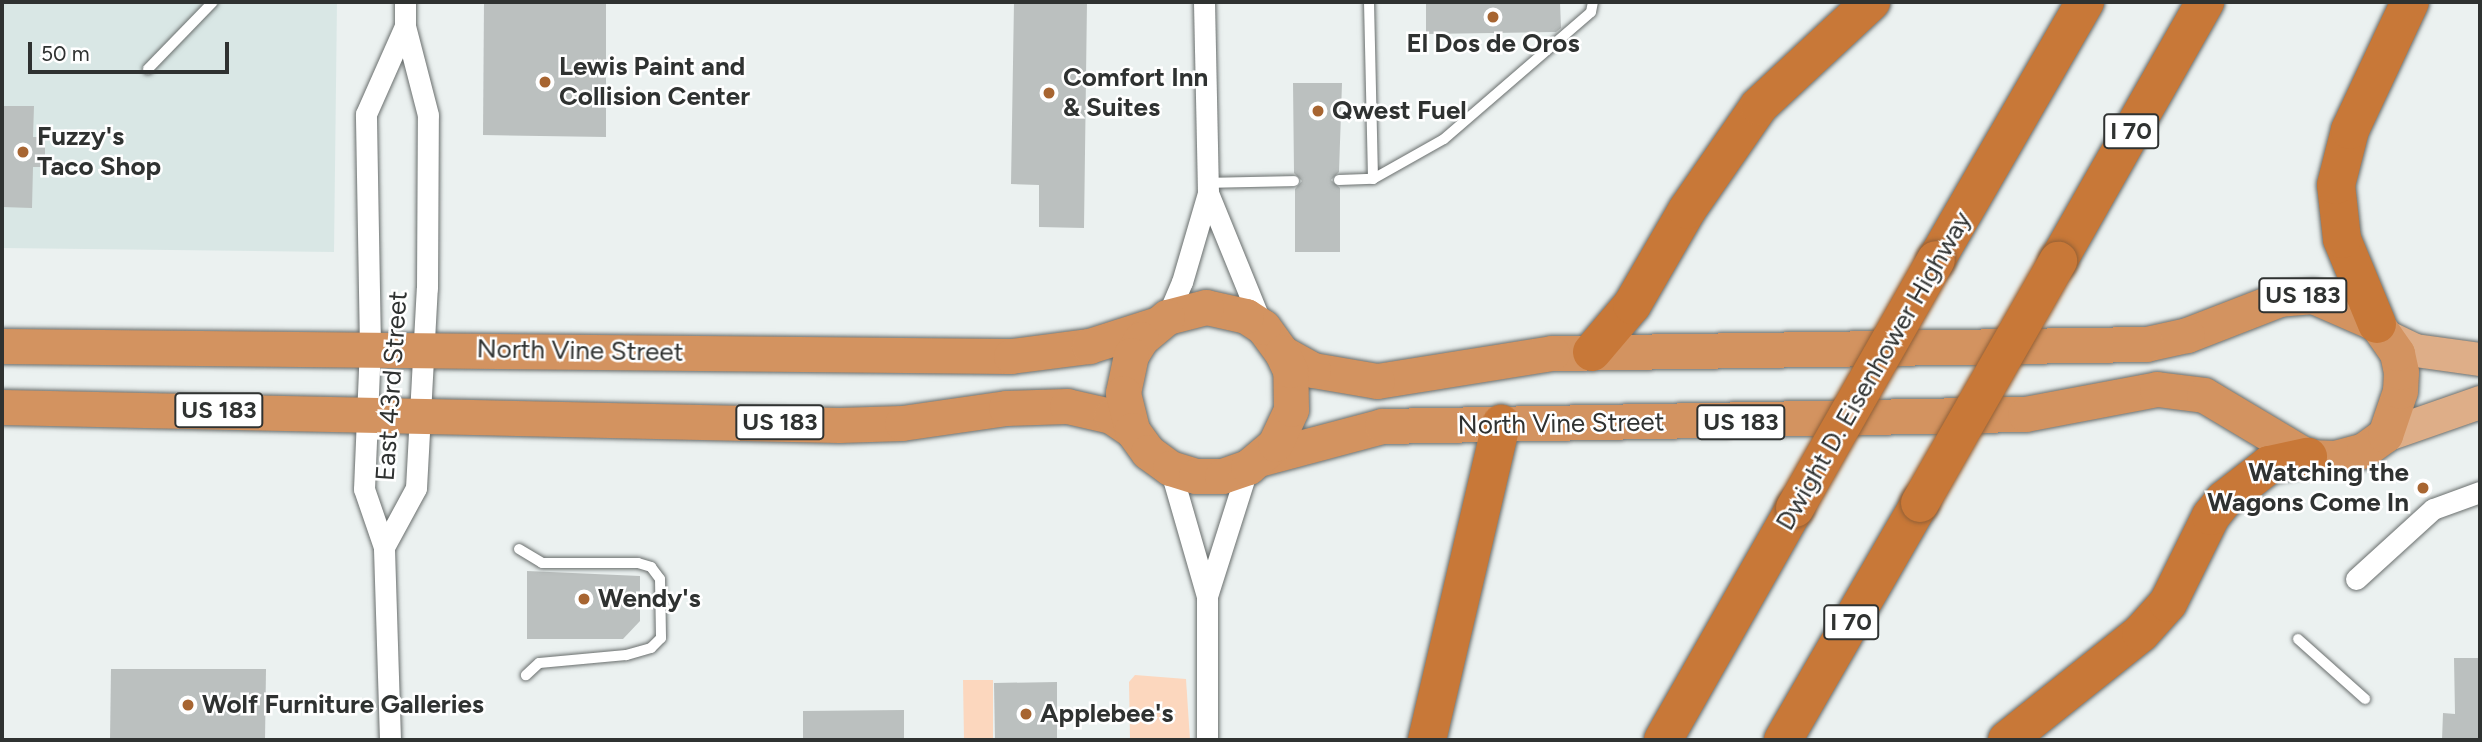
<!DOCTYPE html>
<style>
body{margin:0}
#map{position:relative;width:2482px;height:742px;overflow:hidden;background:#ebf1f0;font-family:Figtree,sans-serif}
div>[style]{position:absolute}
.built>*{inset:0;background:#d9e7e5}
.green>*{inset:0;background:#fcd7be}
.building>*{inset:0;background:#bbc0bf}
.roads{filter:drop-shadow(0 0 2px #696e6d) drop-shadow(0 0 2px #696e6d)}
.service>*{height:10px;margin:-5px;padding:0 5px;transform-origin:5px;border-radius:5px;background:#fff}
.minor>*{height:21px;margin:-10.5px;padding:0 10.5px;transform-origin:10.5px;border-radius:10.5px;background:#fff}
.primary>*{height:33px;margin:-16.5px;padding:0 16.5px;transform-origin:16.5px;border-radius:16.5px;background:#deae88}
.trunk>*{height:35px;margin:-17.5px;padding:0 17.5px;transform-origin:17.5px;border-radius:17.5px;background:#d39360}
.motorway>*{height:38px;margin:-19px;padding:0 19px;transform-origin:19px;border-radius:19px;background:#c87838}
.bridges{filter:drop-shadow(0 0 2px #926036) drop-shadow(0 0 2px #926036)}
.motorway-bridge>*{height:38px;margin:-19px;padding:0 19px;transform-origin:19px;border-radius:19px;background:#c87838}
.dots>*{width:19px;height:19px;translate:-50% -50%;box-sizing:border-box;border:4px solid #fff;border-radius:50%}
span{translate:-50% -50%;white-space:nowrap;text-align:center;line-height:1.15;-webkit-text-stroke:5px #fff;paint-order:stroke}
.shield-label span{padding:2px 5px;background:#fff;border:2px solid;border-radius:5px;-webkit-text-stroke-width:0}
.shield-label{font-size:24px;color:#2f3231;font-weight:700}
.poi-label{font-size:26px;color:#2f3231;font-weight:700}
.left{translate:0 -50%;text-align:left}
.right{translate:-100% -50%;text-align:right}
.street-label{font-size:26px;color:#2f3231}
.frame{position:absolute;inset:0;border:4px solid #2f3231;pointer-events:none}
.scale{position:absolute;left:28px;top:42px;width:201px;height:32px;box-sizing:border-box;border:4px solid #2f3231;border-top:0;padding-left:9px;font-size:21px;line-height:24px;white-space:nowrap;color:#2f3231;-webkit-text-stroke:5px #fff;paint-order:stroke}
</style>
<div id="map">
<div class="built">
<i style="clip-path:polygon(2px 2px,337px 2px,334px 252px,2px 248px)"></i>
</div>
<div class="green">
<i style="clip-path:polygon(1135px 675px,1186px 679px,1190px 740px,1130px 740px,1129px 682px)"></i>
<i style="clip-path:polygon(963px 680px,993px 680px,993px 740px,964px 740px)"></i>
</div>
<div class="building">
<i style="clip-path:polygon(484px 2px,606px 2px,606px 137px,483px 135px)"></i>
<i style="clip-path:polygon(1014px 2px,1087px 2px,1084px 228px,1039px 227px,1039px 185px,1011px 184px)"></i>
<i style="clip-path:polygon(1426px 2px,1560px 2px,1561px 28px,1556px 32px,1426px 34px)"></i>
<i style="clip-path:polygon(1293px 83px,1342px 83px,1339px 172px,1331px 180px,1340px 188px,1340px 252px,1295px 252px,1295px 189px,1302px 181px,1294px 173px)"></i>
<i style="clip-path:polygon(2px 106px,34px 106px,33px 137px,45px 137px,45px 167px,33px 167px,32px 208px,2px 207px)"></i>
<i style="clip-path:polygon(527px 571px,640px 576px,640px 621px,623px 639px,527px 639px)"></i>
<i style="clip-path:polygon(2454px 658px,2480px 658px,2480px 740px,2442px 740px,2443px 713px,2455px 714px)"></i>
<i style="clip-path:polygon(111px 669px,266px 669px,265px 740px,110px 740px)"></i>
<i style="clip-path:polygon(1057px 682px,1057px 740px,995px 740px,994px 683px)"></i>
<i style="clip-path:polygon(904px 710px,904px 740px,803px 740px,803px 711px)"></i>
</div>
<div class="roads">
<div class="service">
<i style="left:1369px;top:2px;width:177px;rotate:88.7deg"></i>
<i style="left:148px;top:69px;width:93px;rotate:-45.9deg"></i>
<i style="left:1339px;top:180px;width:34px;rotate:-2deg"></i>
<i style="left:1373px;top:179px;width:81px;rotate:-29.4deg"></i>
<i style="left:1444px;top:139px;width:194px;rotate:-40.8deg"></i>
<i style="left:1591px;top:12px;width:10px;rotate:-79deg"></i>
<i style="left:1207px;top:183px;width:87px;rotate:-1.3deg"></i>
<i style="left:519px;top:549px;width:27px;rotate:31deg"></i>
<i style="left:542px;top:563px;width:96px"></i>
<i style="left:638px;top:563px;width:14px;rotate:17deg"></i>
<i style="left:651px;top:567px;width:15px;rotate:53deg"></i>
<i style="left:660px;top:579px;width:59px;rotate:89deg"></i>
<i style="left:661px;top:638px;width:14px;rotate:135deg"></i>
<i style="left:651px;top:648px;width:26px;rotate:164deg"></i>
<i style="left:626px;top:655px;width:87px;rotate:174.7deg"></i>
<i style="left:539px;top:663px;width:18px;rotate:137deg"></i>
<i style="left:2298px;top:639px;width:90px;rotate:41.8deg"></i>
</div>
<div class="minor">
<i style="left:1204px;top:2px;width:191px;rotate:88.8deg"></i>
<i style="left:1208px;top:193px;width:143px;rotate:67.8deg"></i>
<i style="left:1167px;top:317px;width:38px;rotate:-67deg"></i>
<i style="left:1182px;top:282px;width:93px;rotate:-73.7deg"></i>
<i style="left:1170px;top:468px;width:133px;rotate:73.9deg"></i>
<i style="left:1207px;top:596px;width:144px;rotate:90deg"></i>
<i style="left:384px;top:547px;width:67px;rotate:-61.5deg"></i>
<i style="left:416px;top:488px;width:200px;rotate:-86.9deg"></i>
<i style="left:427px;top:288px;width:173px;rotate:-89.7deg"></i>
<i style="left:428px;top:115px;width:92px;rotate:-104.5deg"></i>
<i style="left:405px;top:26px;width:24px;rotate:-90deg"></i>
<i style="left:2356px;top:579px;width:104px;rotate:-42.3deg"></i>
<i style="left:2433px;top:509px;width:50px;rotate:-19.9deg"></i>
<i style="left:1207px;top:596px;width:135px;rotate:-72.4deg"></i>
<i style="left:390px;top:740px;width:193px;rotate:-91.8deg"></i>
<i style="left:384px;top:547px;width:61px;rotate:-109deg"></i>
<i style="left:364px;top:489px;width:141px;rotate:-87.6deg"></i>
<i style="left:370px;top:348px;width:234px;rotate:-91deg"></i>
<i style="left:366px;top:114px;width:96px;rotate:-66.1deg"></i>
</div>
<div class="primary">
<i style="left:2388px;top:337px;width:30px;rotate:26deg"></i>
<i style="left:2415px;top:350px;width:66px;rotate:7.9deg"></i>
<i style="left:2385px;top:435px;width:101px;rotate:-19.2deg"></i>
</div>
<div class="trunk">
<i style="left:2px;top:346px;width:1009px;rotate:0.57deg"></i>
<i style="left:1011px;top:356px;width:79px;rotate:-7.3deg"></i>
<i style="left:1089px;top:346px;width:69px;rotate:-17.7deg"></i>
<i style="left:2px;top:407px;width:837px;rotate:1.23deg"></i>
<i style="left:839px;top:425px;width:63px;rotate:-1.8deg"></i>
<i style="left:902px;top:423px;width:105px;rotate:-8.2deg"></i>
<i style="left:1006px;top:408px;width:61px;rotate:-1.9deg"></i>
<i style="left:1067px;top:406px;width:45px;rotate:12.8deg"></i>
<i style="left:1111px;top:416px;width:25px;rotate:34deg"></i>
<i style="left:1262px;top:458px;width:124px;rotate:-14.9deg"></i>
<i style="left:1382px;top:426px;width:643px;rotate:-1.07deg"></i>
<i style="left:2025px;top:414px;width:134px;rotate:-10.7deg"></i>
<i style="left:2157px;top:389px;width:47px;rotate:7.3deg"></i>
<i style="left:2204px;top:395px;width:121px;rotate:30.8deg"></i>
<i style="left:2308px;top:457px;width:27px;rotate:2deg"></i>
<i style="left:2335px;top:458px;width:30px;rotate:-15deg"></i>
<i style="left:2364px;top:450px;width:26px;rotate:-36deg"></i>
<i style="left:2385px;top:435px;width:46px;rotate:-71.2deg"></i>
<i style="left:2400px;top:391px;width:19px;rotate:-87deg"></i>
<i style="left:2401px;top:372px;width:19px;rotate:-102deg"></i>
<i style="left:2397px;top:353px;width:35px;rotate:-125deg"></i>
<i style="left:2377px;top:324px;width:70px;rotate:-156.4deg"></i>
<i style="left:2313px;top:296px;width:33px;rotate:175deg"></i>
<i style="left:2280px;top:299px;width:100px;rotate:158.8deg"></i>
<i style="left:2187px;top:335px;width:42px;rotate:167.6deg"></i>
<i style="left:2146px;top:344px;width:594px;rotate:179.13deg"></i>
<i style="left:1552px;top:353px;width:177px;rotate:170.9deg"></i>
<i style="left:1377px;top:381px;width:65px;rotate:-170.2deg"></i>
<i style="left:1313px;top:370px;width:35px;rotate:-151deg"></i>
<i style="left:1282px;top:353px;width:32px;rotate:-126deg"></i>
<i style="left:1263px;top:327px;width:20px;rotate:-147deg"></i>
<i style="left:1246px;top:316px;width:41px;rotate:-167.3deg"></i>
<i style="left:1206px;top:307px;width:40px;rotate:165.6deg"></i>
<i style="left:1167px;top:317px;width:34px;rotate:140deg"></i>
<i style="left:1141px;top:339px;width:19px;rotate:122deg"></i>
<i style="left:1131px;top:355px;width:39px;rotate:102deg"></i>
<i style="left:1123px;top:393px;width:38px;rotate:76deg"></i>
<i style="left:1132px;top:430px;width:27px;rotate:54deg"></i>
<i style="left:1148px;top:452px;width:27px;rotate:36deg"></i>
<i style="left:1170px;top:468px;width:27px;rotate:17deg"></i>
<i style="left:1196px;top:476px;width:26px"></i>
<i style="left:1222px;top:476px;width:28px;rotate:-19deg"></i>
<i style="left:1248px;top:467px;width:35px;rotate:-40deg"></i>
<i style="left:1275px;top:444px;width:38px;rotate:-65deg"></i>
<i style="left:1291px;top:409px;width:39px;rotate:-91deg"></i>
<i style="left:1290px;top:370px;width:19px;rotate:-115deg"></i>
</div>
<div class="motorway">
<i style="left:1936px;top:260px;width:298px;rotate:-60deg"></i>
<i style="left:2058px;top:261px;width:298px;rotate:-60.4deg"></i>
<i style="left:2377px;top:324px;width:92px;rotate:-112.4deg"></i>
<i style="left:2342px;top:239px;width:54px;rotate:-96.3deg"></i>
<i style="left:2336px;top:185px;width:57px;rotate:-75.7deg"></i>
<i style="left:2350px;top:130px;width:141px;rotate:-64.9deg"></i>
<i style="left:1592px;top:352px;width:62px;rotate:-49.6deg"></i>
<i style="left:1632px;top:305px;width:110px;rotate:-59.9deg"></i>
<i style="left:1687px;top:210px;width:126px;rotate:-55.3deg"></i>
<i style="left:1759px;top:106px;width:153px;rotate:-42.9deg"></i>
<i style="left:1427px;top:740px;width:325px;rotate:-76.8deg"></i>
<i style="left:1663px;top:740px;width:267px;rotate:-60.4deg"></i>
<i style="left:1783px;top:740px;width:274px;rotate:-60deg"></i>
<i style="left:2007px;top:740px;width:171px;rotate:-38.6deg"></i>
<i style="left:2141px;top:633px;width:40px;rotate:-48deg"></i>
<i style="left:2168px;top:603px;width:97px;rotate:-63.7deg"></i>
<i style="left:2211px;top:516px;width:21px;rotate:-51deg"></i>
<i style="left:2224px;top:500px;width:57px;rotate:-37.9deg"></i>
<i style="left:2269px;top:465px;width:40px;rotate:-12deg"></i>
</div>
</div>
<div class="bridges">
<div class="motorway-bridge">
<i style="left:1920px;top:503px;width:279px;rotate:-60.3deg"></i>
<i style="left:1795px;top:508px;width:285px;rotate:-60.4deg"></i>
</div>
</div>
<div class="dots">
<i style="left:1493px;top:17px;background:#a76531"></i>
<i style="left:545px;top:82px;background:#a76531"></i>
<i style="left:1049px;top:93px;background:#a76531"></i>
<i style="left:1318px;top:111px;background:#a76531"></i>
<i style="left:23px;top:152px;background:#a76531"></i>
<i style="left:2423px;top:488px;background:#a76531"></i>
<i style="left:584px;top:599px;background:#a76531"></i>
<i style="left:188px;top:705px;background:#a76531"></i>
<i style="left:1026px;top:714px;background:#a76531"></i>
</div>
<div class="shield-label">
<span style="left:2131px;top:131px">I 70</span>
<span style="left:2303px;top:295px">US 183</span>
<span style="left:219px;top:410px">US 183</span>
<span style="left:780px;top:422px">US 183</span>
<span style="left:1741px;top:422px">US 183</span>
<span style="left:1851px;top:622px">I 70</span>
</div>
<div class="poi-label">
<span style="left:1493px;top:44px">El Dos de Oros</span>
<span class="left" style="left:559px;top:82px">Lewis Paint and<br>Collision Center</span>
<span class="left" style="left:1063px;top:93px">Comfort Inn<br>&amp; Suites</span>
<span class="left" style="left:1332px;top:111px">Qwest Fuel</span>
<span class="left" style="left:37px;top:152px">Fuzzy's<br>Taco Shop</span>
<span class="right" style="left:2409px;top:488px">Watching the<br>Wagons Come In</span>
<span class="left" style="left:598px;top:599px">Wendy's</span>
<span class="left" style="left:202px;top:705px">Wolf Furniture Galleries</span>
<span class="left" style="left:1040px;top:714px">Applebee's</span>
</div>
<div class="street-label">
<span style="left:580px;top:351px;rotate:1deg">North Vine Street</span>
<span style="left:1874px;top:371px;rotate:-60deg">Dwight D. Eisenhower Highway</span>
<span style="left:392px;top:386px;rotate:-86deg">East 43rd Street</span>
<span style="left:1561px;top:424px;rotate:-1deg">North Vine Street</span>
</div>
<div class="frame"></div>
<div class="scale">50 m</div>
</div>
